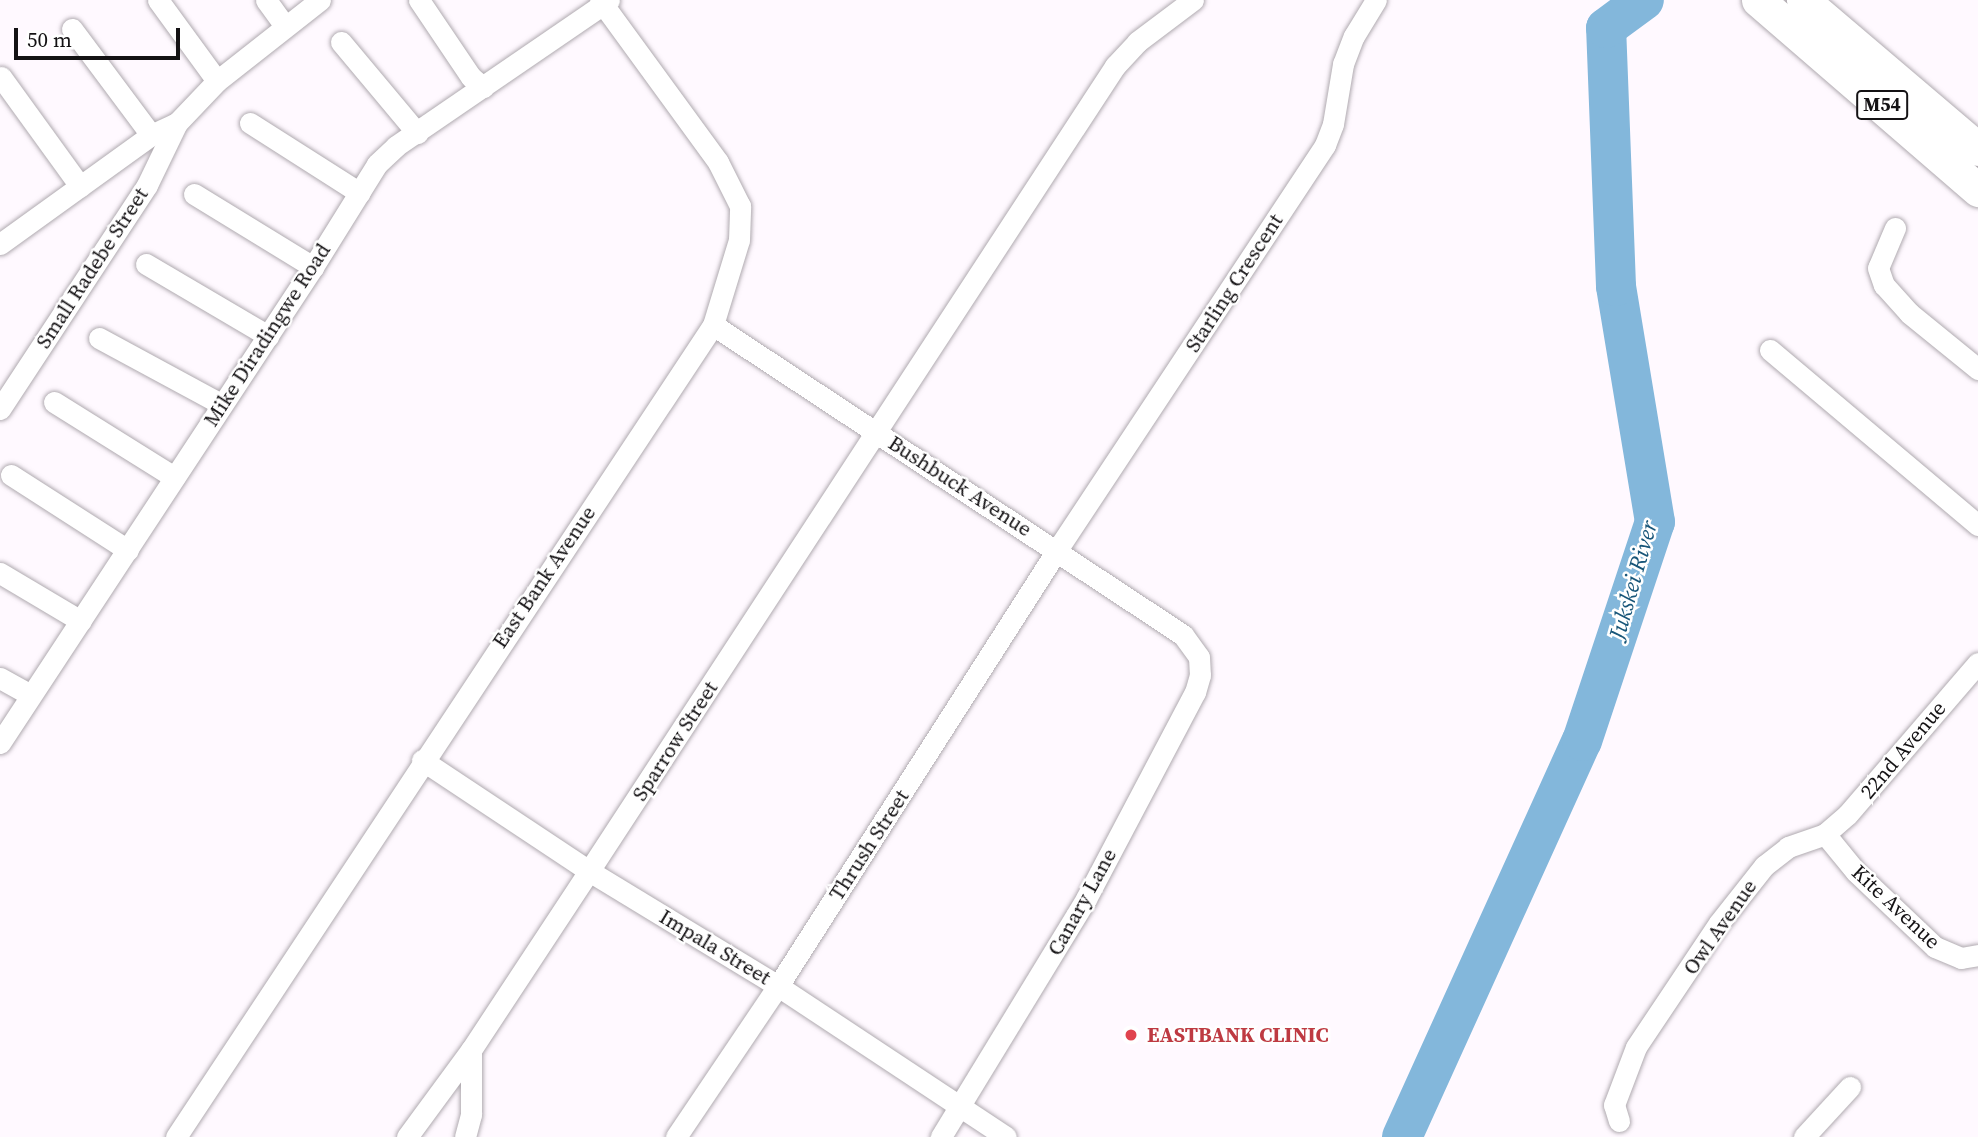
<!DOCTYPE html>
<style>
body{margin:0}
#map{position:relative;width:1978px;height:1137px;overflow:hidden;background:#fff9ff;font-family:"Source Serif 4",serif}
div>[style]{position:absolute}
.river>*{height:40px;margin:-20px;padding:0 20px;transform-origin:20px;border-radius:20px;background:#83b7db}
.roads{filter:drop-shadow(0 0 2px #b0aab0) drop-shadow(0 0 2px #b0aab0)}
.street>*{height:21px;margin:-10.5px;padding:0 10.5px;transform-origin:10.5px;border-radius:10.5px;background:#fff}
.primary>*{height:33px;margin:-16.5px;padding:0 16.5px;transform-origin:16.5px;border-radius:16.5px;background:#fff}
.dots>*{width:19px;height:19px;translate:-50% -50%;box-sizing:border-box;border:4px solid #fff;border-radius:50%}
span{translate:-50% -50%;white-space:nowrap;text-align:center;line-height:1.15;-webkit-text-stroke:5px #fff;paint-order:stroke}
.shield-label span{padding:2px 5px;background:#fff;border:2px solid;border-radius:5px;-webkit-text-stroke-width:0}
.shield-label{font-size:19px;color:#141214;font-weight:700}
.street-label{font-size:21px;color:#141214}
.health-label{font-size:21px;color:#be3a42;font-weight:700}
.left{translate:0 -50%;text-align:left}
.water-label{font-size:23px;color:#185679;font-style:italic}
.scale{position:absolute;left:14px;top:28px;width:166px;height:32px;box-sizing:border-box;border:4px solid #141214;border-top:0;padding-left:9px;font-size:21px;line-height:24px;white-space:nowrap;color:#141214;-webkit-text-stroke:5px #fff;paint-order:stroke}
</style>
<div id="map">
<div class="river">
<i style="left:1402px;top:1137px;width:435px;rotate:-65.6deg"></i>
<i style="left:1582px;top:741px;width:231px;rotate:-71.6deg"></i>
<i style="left:1655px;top:522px;width:239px;rotate:-99.4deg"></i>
<i style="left:1616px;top:286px;width:258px;rotate:-92.2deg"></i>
<i style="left:1606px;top:28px;width:47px;rotate:-36.4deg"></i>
</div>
<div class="roads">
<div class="street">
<i style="left:158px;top:0;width:100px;rotate:53.9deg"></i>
<i style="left:266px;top:0;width:32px;rotate:54deg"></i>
<i style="left:419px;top:0;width:93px;rotate:56deg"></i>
<i style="left:471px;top:77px;width:16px;rotate:40deg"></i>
<i style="left:72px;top:29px;width:132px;rotate:53.3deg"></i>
<i style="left:341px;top:42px;width:119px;rotate:50.1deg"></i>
<i style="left:1px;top:77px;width:135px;rotate:54.1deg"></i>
<i style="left:250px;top:123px;width:130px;rotate:32.5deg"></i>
<i style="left:194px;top:194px;width:140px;rotate:31.5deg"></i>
<i style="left:1895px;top:228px;width:43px;rotate:113deg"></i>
<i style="left:1878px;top:268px;width:18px;rotate:71deg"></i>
<i style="left:1884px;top:285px;width:38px;rotate:48deg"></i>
<i style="left:1909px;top:313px;width:89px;rotate:39.1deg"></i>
<i style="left:0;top:244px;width:186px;rotate:-35.8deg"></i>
<i style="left:151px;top:135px;width:29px;rotate:-25deg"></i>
<i style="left:177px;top:123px;width:58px;rotate:-46.4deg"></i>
<i style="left:217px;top:81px;width:131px;rotate:-38.2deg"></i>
<i style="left:146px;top:264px;width:142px;rotate:30.5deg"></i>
<i style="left:713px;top:325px;width:563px;rotate:33.41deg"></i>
<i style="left:1183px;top:635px;width:27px;rotate:54deg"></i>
<i style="left:1199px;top:657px;width:18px;rotate:87deg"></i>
<i style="left:1200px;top:675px;width:18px;rotate:106deg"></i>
<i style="left:1195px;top:692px;width:234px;rotate:117.8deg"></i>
<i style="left:1086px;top:899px;width:279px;rotate:121.4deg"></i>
<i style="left:99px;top:338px;width:139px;rotate:28.4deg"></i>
<i style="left:1770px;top:350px;width:272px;rotate:40.1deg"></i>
<i style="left:54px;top:402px;width:142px;rotate:32deg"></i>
<i style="left:0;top:409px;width:268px;rotate:-56.7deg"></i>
<i style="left:147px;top:185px;width:69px;rotate:-64.2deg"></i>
<i style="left:11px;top:475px;width:139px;rotate:32.7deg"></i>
<i style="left:0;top:573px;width:94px;rotate:30.7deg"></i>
<i style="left:0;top:678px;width:35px;rotate:29deg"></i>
<i style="left:0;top:743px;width:570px;rotate:-56.67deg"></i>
<i style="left:313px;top:267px;width:121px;rotate:-58.1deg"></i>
<i style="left:377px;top:164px;width:26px;rotate:-43deg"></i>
<i style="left:396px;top:146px;width:258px;rotate:-34.4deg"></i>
<i style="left:422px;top:760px;width:201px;rotate:33.6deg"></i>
<i style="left:589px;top:871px;width:221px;rotate:31.3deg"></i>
<i style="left:778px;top:986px;width:273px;rotate:33.5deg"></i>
<i style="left:1825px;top:834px;width:49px;rotate:50.8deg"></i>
<i style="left:1856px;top:872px;width:109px;rotate:43.5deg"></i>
<i style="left:1935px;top:947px;width:28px;rotate:23deg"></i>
<i style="left:1961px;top:958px;width:17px;rotate:-10deg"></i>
<i style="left:1619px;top:1121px;width:17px;rotate:-107deg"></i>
<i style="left:1614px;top:1105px;width:62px;rotate:-69.2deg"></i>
<i style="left:1636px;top:1047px;width:149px;rotate:-56.2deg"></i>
<i style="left:1719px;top:923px;width:73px;rotate:-51.7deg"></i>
<i style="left:1764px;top:866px;width:31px;rotate:-38deg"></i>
<i style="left:1788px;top:847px;width:39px;rotate:-19deg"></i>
<i style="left:1825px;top:834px;width:30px;rotate:-41deg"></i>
<i style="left:1848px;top:814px;width:199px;rotate:-49.3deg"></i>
<i style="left:176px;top:1137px;width:974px;rotate:-56.52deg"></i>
<i style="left:713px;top:325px;width:89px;rotate:-73deg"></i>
<i style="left:739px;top:240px;width:34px;rotate:-88deg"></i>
<i style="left:740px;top:206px;width:49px;rotate:-116.6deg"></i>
<i style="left:718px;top:162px;width:200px;rotate:-126.1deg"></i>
<i style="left:407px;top:1137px;width:108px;rotate:-53.7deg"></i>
<i style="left:471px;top:1050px;width:214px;rotate:-56.6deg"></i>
<i style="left:589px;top:871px;width:962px;rotate:-56.84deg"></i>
<i style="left:1115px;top:66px;width:33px;rotate:-47deg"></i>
<i style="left:1137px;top:42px;width:70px;rotate:-36.9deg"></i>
<i style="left:465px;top:1137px;width:24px;rotate:-75deg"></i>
<i style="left:471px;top:1114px;width:64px;rotate:-90deg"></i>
<i style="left:676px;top:1137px;width:182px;rotate:-56deg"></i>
<i style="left:778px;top:986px;width:518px;rotate:-57.38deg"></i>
<i style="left:1057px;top:550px;width:486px;rotate:-56.5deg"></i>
<i style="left:1325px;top:145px;width:22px;rotate:-69deg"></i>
<i style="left:1333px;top:124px;width:61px;rotate:-80.5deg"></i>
<i style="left:1343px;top:64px;width:30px;rotate:-69deg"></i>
<i style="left:1354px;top:36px;width:42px;rotate:-58.6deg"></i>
<i style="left:1804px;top:1137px;width:68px;rotate:-47.4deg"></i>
</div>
<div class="primary">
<i style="left:1758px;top:0;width:291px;rotate:40.8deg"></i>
<i style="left:1803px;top:0;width:230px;rotate:40.4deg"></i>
</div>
</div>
<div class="dots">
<i style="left:1131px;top:1035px;background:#e0444e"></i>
</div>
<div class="shield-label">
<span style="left:1882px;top:105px">M54</span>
</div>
<div class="street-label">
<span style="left:92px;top:268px;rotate:-57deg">Small Radebe Street</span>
<span style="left:1234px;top:283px;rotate:-57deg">Starling Crescent</span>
<span style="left:267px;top:335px;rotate:-57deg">Mike Diradingwe Road</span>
<span style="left:960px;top:486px;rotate:33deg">Bushbuck Avenue</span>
<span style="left:544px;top:577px;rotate:-56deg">East Bank Avenue</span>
<span style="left:675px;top:741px;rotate:-57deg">Sparrow Street</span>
<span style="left:1903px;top:750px;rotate:-50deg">22nd Avenue</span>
<span style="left:869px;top:845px;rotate:-57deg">Thrush Street</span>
<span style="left:1082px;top:902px;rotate:-61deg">Canary Lane</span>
<span style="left:1896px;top:907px;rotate:43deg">Kite Avenue</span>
<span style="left:1720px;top:927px;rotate:-55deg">Owl Avenue</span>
<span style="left:715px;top:947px;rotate:31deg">Impala Street</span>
</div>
<div class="health-label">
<span class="left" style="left:1147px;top:1035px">EASTBANK CLINIC</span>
</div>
<div class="water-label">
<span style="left:1633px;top:580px;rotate:-74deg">Jukskei River</span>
</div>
<div class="scale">50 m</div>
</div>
